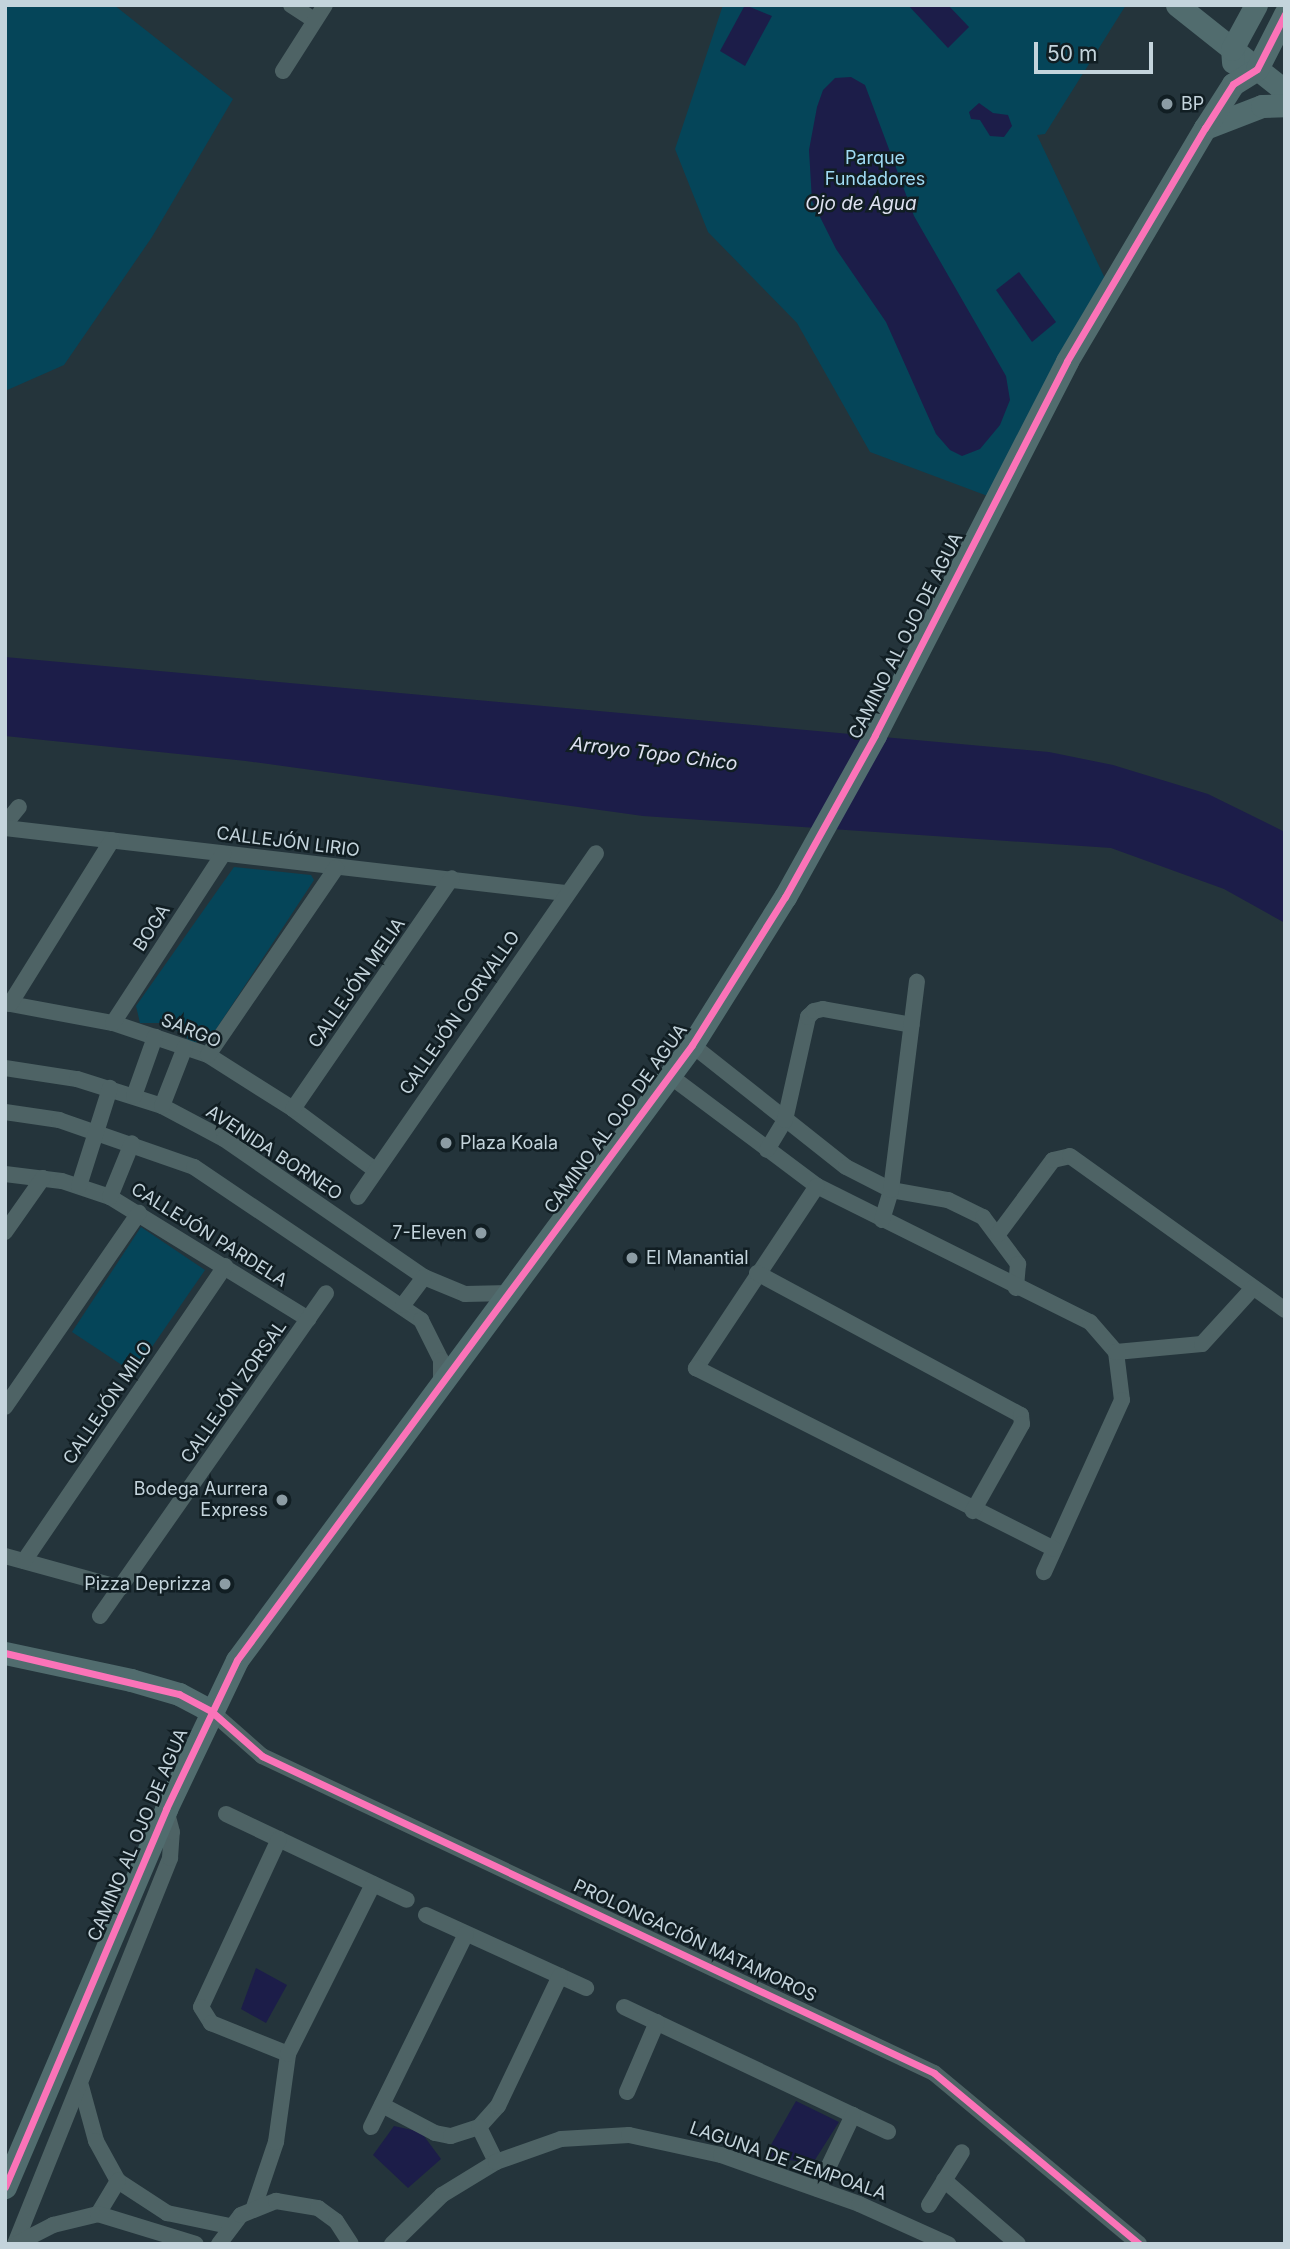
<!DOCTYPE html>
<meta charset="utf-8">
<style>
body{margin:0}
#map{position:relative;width:1290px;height:2249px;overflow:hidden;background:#24343b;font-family:Inter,sans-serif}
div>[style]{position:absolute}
.green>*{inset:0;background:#054559}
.water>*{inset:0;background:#1c1d49}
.street>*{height:16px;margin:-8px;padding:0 8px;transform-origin:8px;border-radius:8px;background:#4e6365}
.secondary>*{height:23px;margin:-11.5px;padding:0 11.5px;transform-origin:11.5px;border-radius:11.5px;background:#516c6e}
.cycleway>*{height:7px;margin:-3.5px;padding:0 3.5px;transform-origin:3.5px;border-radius:3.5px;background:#fb73b8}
.dots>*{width:19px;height:19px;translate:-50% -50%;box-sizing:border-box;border:4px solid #111e23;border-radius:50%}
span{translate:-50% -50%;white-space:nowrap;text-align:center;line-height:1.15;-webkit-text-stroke:5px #111e23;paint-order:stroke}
.poi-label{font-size:18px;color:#c4d4dc}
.left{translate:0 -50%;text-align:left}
.right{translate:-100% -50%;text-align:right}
.park-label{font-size:18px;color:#a0dbf4}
.street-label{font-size:18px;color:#c4d4dc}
.water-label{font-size:19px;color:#dee1f1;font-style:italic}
.frame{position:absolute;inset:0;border:7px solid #c4d4dc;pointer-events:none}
.scale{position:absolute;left:1034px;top:42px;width:119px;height:32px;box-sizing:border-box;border:4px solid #c4d4dc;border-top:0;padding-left:9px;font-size:21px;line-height:24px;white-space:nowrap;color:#c4d4dc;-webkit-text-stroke:5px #111e23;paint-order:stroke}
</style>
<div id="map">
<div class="green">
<i style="clip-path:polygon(5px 5px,114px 5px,233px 99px,152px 237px,64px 365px,5px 391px)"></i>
<i style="clip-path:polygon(723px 5px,1126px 5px,1045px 134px,1037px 135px,1110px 289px,993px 498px,870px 452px,797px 323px,708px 232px,675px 149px)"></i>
<i style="clip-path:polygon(234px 867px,311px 875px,314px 880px,209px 1040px,193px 1043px,167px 1023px,140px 1023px,136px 1006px)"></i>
<i style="clip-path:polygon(141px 1227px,205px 1270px,134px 1373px,72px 1332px)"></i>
</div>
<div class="water">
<i style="clip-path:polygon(745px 5px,772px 16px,745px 66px,720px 51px)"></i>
<i style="clip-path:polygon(908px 5px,948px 5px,969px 27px,948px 48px)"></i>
<i style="clip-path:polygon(851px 77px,865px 85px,914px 216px,1006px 376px,1010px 400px,1000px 425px,980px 449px,962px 456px,950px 450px,936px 434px,886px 322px,836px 249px,812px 201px,809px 150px,817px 107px,823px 90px,835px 78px)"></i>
<i style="clip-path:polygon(979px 103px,993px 113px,1008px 115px,1012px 126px,1004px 137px,990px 136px,980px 120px,971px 119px,969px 112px)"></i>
<i style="clip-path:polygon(1019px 272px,1056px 322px,1032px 342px,996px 290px)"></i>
<i style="clip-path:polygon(5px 657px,1049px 752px,1113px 765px,1208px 794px,1285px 832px,1285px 923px,1224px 889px,1111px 848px,643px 816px,246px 761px,5px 736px)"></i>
<i style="clip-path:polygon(256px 1968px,287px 1985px,266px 2023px,241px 2009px)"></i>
<i style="clip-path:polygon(796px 2101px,839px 2122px,813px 2163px,764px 2157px)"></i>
<i style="clip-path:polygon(394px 2126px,421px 2132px,441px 2159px,408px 2188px,373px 2155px)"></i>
</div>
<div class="street">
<i style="left:291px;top:5px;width:27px;rotate:33deg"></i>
<i style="left:283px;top:71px;width:78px;rotate:-57.5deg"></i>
<i style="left:5px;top:824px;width:22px;rotate:-51deg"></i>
<i style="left:5px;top:828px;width:564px;rotate:6.62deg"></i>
<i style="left:5px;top:1003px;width:110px;rotate:10.5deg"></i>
<i style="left:113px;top:1023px;width:100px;rotate:18.6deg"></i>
<i style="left:208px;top:1055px;width:101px;rotate:32.4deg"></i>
<i style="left:293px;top:1109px;width:102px;rotate:36.6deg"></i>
<i style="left:10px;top:1004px;width:193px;rotate:-58.1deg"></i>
<i style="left:113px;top:1023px;width:202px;rotate:-56.9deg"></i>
<i style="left:692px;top:1045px;width:196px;rotate:38.4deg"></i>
<i style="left:846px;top:1167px;width:51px;rotate:27.1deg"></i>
<i style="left:891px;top:1190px;width:58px;rotate:10deg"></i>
<i style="left:948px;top:1200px;width:39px;rotate:26deg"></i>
<i style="left:983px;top:1217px;width:59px;rotate:53.3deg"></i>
<i style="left:1018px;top:1264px;width:24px;rotate:95deg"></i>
<i style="left:208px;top:1055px;width:227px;rotate:-55.6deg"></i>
<i style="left:5px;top:1068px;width:73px;rotate:8.7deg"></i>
<i style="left:77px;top:1079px;width:89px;rotate:17.6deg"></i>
<i style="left:162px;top:1106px;width:70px;rotate:28deg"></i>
<i style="left:224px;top:1139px;width:243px;rotate:34.6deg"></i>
<i style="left:424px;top:1277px;width:44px;rotate:22.5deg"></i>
<i style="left:465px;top:1294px;width:44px;rotate:-1.3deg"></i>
<i style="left:670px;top:1076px;width:184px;rotate:36.8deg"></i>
<i style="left:817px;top:1186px;width:305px;rotate:26.5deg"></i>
<i style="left:1090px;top:1322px;width:40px;rotate:49deg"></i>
<i style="left:1116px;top:1352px;width:48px;rotate:82.9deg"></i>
<i style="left:1122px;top:1400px;width:189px;rotate:114.4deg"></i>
<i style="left:134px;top:1096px;width:63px;rotate:-70.4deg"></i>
<i style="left:162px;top:1106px;width:63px;rotate:-68.7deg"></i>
<i style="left:293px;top:1109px;width:280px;rotate:-55.5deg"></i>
<i style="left:5px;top:1112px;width:55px;rotate:8.4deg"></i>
<i style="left:59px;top:1120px;width:143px;rotate:19.2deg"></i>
<i style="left:194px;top:1167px;width:274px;rotate:34deg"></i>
<i style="left:421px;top:1320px;width:45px;rotate:63.4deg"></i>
<i style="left:441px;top:1360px;width:27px;rotate:90deg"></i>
<i style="left:767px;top:1150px;width:35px;rotate:-59deg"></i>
<i style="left:785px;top:1120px;width:106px;rotate:-77.4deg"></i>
<i style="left:808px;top:1017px;width:8px;rotate:-45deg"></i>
<i style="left:814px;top:1011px;width:9px;rotate:-13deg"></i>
<i style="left:823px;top:1009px;width:90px;rotate:10.2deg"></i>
<i style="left:5px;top:1174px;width:57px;rotate:7deg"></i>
<i style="left:62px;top:1181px;width:51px;rotate:18.4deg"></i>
<i style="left:110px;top:1197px;width:233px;rotate:31.6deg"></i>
<i style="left:79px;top:1186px;width:103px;rotate:-72.4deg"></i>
<i style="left:817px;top:1186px;width:219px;rotate:123.6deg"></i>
<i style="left:696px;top:1368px;width:401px;rotate:26.8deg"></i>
<i style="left:110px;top:1197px;width:58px;rotate:-67.8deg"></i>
<i style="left:358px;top:1197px;width:418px;rotate:-55.3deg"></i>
<i style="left:882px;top:1220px;width:31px;rotate:-73deg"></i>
<i style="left:891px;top:1190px;width:210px;rotate:-82.9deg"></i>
<i style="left:5px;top:1232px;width:66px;rotate:-54.9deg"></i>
<i style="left:998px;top:1234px;width:92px;rotate:-53.4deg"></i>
<i style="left:1053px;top:1160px;width:17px;rotate:-13deg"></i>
<i style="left:1070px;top:1156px;width:264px;rotate:35.6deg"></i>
<i style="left:757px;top:1273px;width:300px;rotate:28.3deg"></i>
<i style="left:1021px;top:1415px;width:9px;rotate:84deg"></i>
<i style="left:1022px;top:1424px;width:100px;rotate:119.4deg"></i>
<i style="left:403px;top:1305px;width:35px;rotate:-53deg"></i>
<i style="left:1116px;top:1352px;width:86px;rotate:-5.3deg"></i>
<i style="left:1202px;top:1344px;width:76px;rotate:-47.7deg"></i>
<i style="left:5px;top:1407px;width:236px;rotate:-55.4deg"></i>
<i style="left:5px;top:1556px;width:120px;rotate:15.4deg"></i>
<i style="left:24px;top:1561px;width:357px;rotate:-55.7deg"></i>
<i style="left:100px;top:1616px;width:394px;rotate:-55deg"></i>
<i style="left:211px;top:1711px;width:68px;rotate:41.4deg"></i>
<i style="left:262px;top:1756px;width:743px;rotate:25.25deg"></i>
<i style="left:934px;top:2073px;width:267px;rotate:39.8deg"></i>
<i style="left:226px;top:1814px;width:200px;rotate:25.4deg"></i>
<i style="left:279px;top:1839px;width:185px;rotate:114.9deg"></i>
<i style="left:201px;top:2007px;width:19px;rotate:58deg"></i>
<i style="left:211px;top:2023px;width:83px;rotate:21.9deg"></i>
<i style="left:426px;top:1915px;width:176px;rotate:24.5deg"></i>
<i style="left:624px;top:2007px;width:292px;rotate:25.3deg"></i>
<i style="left:81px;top:2086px;width:57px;rotate:74.7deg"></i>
<i style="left:96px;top:2141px;width:46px;rotate:61.2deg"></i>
<i style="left:118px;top:2181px;width:59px;rotate:33.1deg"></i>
<i style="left:167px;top:2213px;width:63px;rotate:11.8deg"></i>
<i style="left:627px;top:2092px;width:76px;rotate:-66.8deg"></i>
<i style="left:382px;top:2105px;width:60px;rotate:27.8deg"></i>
<i style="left:435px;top:2133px;width:16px;rotate:11deg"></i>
<i style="left:451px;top:2136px;width:29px;rotate:-18deg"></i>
<i style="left:479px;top:2127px;width:28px;rotate:-48deg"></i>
<i style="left:498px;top:2106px;width:144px;rotate:-64.5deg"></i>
<i style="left:371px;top:2127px;width:215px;rotate:-63.8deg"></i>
<i style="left:479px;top:2127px;width:39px;rotate:64deg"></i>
<i style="left:944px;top:2180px;width:98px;rotate:40.9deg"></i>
<i style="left:818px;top:2189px;width:82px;rotate:-64.7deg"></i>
<i style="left:929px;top:2205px;width:62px;rotate:-58.1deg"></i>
<i style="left:254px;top:2207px;width:69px;rotate:-71.3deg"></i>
<i style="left:276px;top:2142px;width:89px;rotate:-82.2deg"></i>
<i style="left:288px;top:2054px;width:190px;rotate:-63.4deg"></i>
<i style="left:98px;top:2214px;width:39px;rotate:-59deg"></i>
<i style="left:15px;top:2244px;width:416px;rotate:-68.1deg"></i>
<i style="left:170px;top:1858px;width:26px;rotate:-86deg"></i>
<i style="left:172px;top:1832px;width:24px;rotate:-105deg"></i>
<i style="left:16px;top:2244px;width:42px;rotate:-27.2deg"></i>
<i style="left:53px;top:2225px;width:46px;rotate:-13.7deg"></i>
<i style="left:98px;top:2214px;width:102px;rotate:17deg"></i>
<i style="left:219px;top:2244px;width:36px;rotate:-53deg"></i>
<i style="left:241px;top:2215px;width:38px;rotate:-22deg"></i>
<i style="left:276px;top:2201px;width:43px;rotate:9.5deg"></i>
<i style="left:318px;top:2208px;width:22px;rotate:36deg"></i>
<i style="left:336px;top:2221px;width:27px;rotate:57deg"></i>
<i style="left:392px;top:2244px;width:70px;rotate:-44.4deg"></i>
<i style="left:442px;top:2195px;width:63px;rotate:-31.4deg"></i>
<i style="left:496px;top:2162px;width:69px;rotate:-19.5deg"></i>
<i style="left:561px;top:2139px;width:68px;rotate:-3.4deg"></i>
<i style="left:629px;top:2135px;width:94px;rotate:12.3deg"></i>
<i style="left:721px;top:2155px;width:146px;rotate:19.5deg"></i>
<i style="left:859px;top:2204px;width:98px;rotate:24.2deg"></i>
</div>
<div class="secondary">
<i style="left:1177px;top:5px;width:138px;rotate:38.5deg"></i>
<i style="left:1233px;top:62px;width:13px;rotate:-94deg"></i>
<i style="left:1232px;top:49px;width:50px;rotate:-61.4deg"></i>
<i style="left:1205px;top:128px;width:61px;rotate:-21.1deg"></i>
<i style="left:1262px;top:106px;width:23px;rotate:-2deg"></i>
<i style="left:5px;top:1653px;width:129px;rotate:12.1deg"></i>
<i style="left:131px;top:1680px;width:50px;rotate:16.3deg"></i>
<i style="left:179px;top:1694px;width:36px;rotate:28deg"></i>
<i style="left:5px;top:2187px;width:411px;rotate:-66.9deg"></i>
<i style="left:166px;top:1809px;width:165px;rotate:-64.5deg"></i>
<i style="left:237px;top:1660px;width:765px;rotate:-53.5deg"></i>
<i style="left:692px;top:1045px;width:175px;rotate:-57.9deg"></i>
<i style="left:785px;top:897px;width:185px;rotate:-60.9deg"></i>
<i style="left:875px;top:735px;width:420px;rotate:-62.8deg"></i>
<i style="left:1067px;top:361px;width:271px;rotate:-59.4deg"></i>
<i style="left:1205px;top:128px;width:52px;rotate:-57.5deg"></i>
<i style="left:1233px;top:84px;width:28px;rotate:-32deg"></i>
<i style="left:1257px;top:69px;width:62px;rotate:-63deg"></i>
</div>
<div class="cycleway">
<i style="left:5px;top:1653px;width:179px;rotate:13.3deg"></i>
<i style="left:179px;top:1694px;width:36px;rotate:28deg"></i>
<i style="left:211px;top:1711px;width:68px;rotate:41.4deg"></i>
<i style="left:262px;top:1756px;width:743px;rotate:25.25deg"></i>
<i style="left:934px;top:2073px;width:267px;rotate:39.8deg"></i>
<i style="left:5px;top:2187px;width:411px;rotate:-66.9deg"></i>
<i style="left:166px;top:1809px;width:165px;rotate:-64.5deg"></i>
<i style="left:237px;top:1660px;width:765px;rotate:-53.5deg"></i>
<i style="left:692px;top:1045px;width:175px;rotate:-57.9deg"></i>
<i style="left:785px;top:897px;width:185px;rotate:-60.9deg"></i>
<i style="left:875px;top:735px;width:420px;rotate:-62.8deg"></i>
<i style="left:1067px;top:361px;width:271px;rotate:-59.4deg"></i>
<i style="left:1205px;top:128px;width:52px;rotate:-57.5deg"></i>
<i style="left:1233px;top:84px;width:28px;rotate:-32deg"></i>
<i style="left:1257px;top:69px;width:62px;rotate:-63deg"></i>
</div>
<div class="dots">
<i style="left:1167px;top:104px;background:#8c9ca4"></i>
<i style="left:446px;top:1143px;background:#8c9ca4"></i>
<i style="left:481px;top:1233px;background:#8c9ca4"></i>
<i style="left:632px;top:1258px;background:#8c9ca4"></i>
<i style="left:282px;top:1500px;background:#8c9ca4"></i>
<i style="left:225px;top:1584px;background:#8c9ca4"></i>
</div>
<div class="poi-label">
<span class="left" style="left:1181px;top:104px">BP</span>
<span class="left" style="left:460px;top:1143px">Plaza Koala</span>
<span class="right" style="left:467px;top:1233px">7-Eleven</span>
<span class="left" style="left:646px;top:1258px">El Manantial</span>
<span class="right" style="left:268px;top:1500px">Bodega Aurrera<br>Express</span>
<span class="right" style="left:211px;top:1584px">Pizza Deprizza</span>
</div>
<div class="park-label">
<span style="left:875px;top:169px">Parque<br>Fundadores</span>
</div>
<div class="street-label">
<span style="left:906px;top:636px;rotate:-63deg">CAMINO AL OJO DE AGUA</span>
<span style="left:288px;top:842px;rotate:7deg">CALLEJÓN LIRIO</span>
<span style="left:152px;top:928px;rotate:-57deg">BOGA</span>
<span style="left:357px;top:983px;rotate:-55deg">CALLEJÓN MELIA</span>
<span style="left:460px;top:1013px;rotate:-55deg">CALLEJÓN CORVALLO</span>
<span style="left:191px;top:1031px;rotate:22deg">SARGO</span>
<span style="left:616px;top:1119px;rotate:-54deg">CAMINO AL OJO DE AGUA</span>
<span style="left:274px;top:1153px;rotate:33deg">AVENIDA BORNEO</span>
<span style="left:209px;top:1235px;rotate:32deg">CALLEJÓN PARDELA</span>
<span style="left:234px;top:1392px;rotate:-55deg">CALLEJÓN ZORSAL</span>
<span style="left:108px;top:1403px;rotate:-56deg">CALLEJÓN MILO</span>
<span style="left:138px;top:1835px;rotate:-67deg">CAMINO AL OJO DE AGUA</span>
<span style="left:695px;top:1941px;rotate:25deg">PROLONGACIÓN MATAMOROS</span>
<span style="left:788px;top:2161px;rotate:19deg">LAGUNA DE ZEMPOALA</span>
</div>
<div class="water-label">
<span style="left:861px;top:204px">Ojo de Agua</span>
<span style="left:654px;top:754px;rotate:7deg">Arroyo Topo Chico</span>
</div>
<div class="frame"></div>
<div class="scale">50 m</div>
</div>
